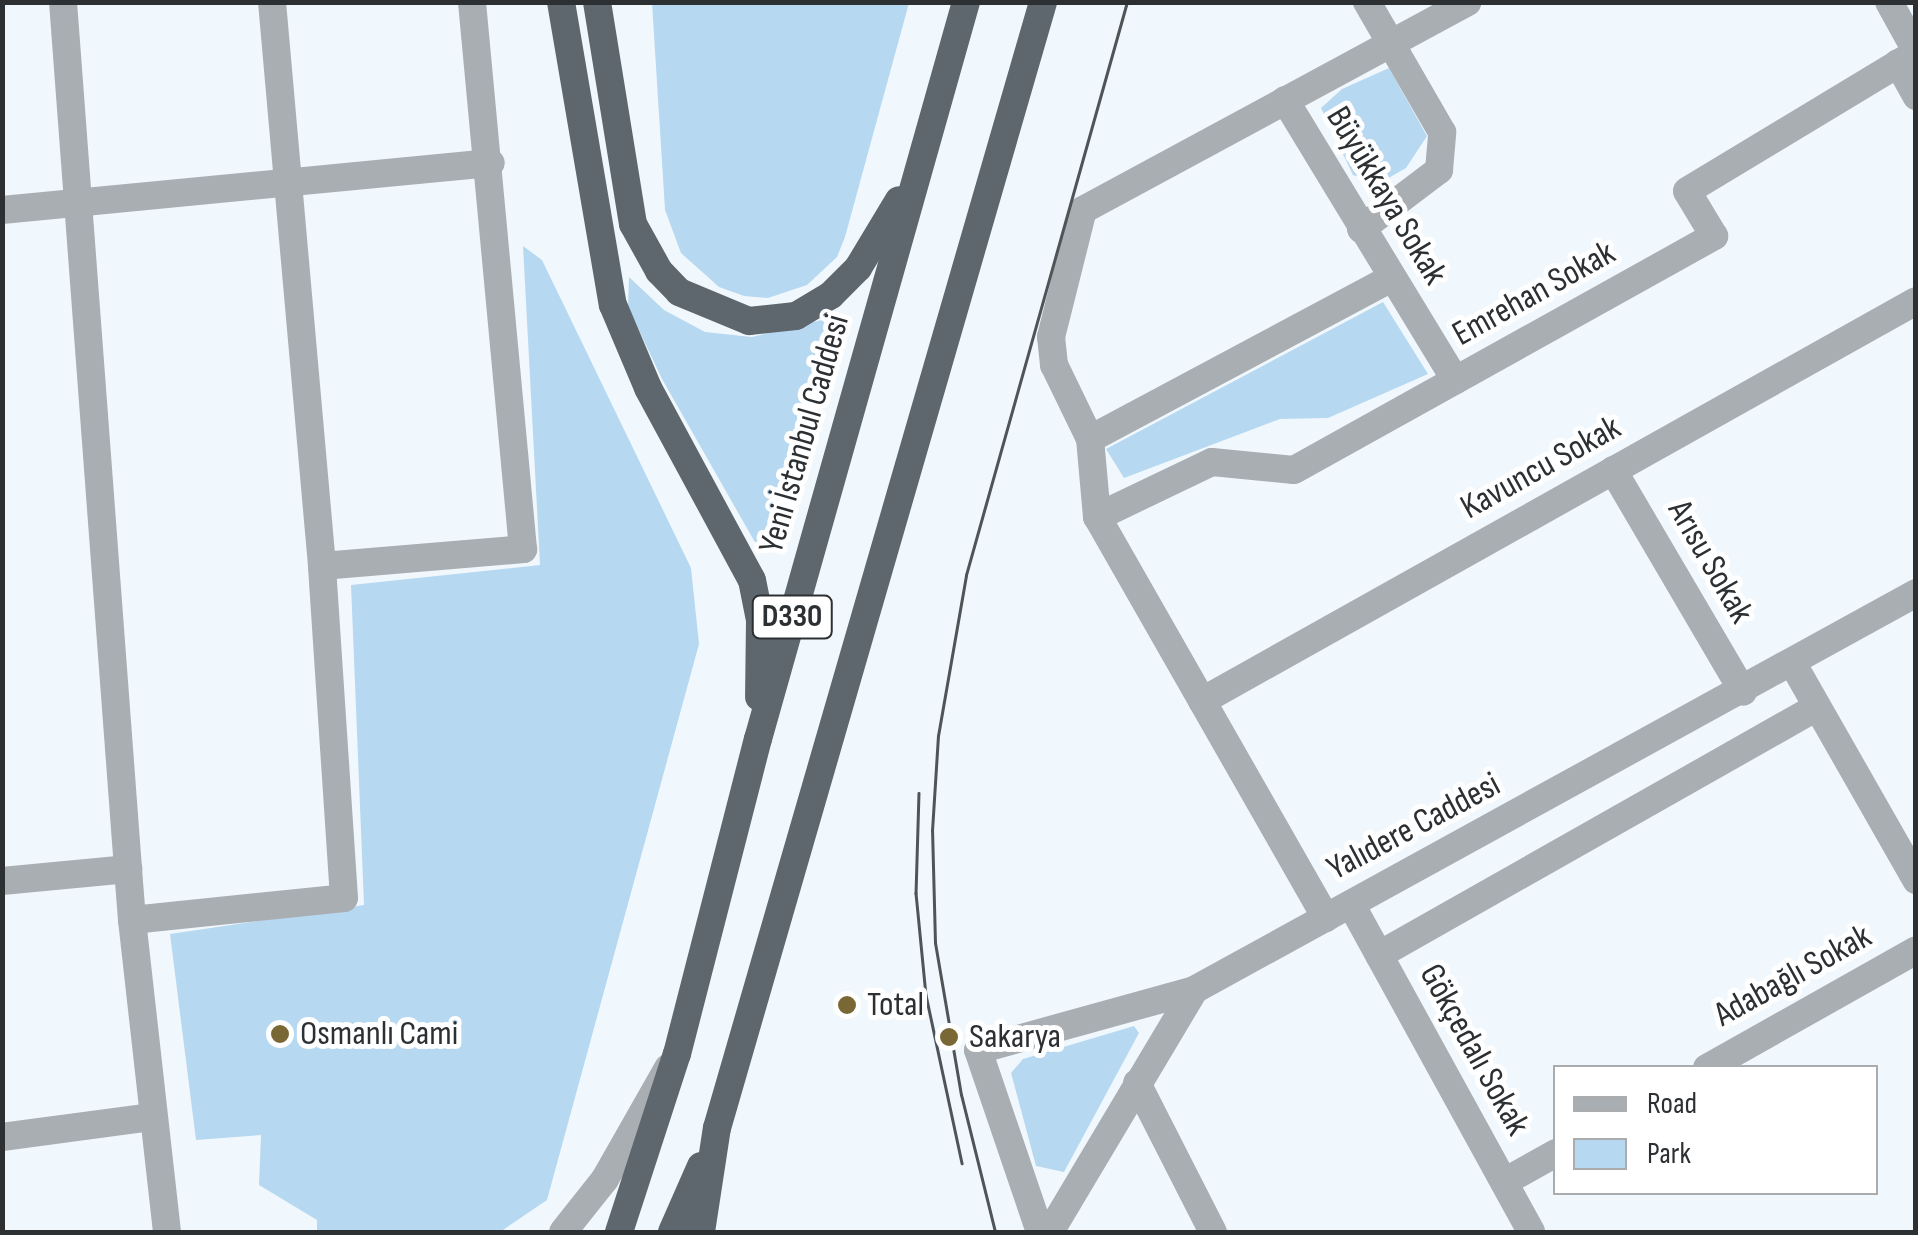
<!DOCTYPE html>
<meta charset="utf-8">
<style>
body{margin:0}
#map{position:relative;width:1918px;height:1235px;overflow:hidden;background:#f1f8fd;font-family:"Sofia Sans Condensed",sans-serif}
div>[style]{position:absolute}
.green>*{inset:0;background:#b7d8f1}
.minor>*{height:28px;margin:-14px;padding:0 14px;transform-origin:14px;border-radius:14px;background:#a9aeb2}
.tertiary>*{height:28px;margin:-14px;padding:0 14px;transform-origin:14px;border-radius:14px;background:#a9aeb2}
.trunk>*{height:28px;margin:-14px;padding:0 14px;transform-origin:14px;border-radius:14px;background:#5e676e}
.tram>*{height:2.5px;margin:-1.25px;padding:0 1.25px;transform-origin:1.25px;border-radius:1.25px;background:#4f5457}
.dots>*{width:28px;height:28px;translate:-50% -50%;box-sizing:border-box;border:5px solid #fff;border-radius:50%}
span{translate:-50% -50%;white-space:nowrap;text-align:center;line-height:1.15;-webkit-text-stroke:10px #fff;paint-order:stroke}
.shield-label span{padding:2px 8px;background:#fff;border:2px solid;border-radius:8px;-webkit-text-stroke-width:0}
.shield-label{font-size:32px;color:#2c3033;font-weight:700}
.street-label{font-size:35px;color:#2c3033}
.poi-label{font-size:35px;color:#2c3033}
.left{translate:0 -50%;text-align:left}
.frame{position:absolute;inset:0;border:5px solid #2c3033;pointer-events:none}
.legend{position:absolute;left:1553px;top:1065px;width:325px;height:130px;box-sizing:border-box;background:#fff;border:2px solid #abacad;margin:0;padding:12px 18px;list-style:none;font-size:30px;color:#2c3033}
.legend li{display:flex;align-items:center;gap:20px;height:50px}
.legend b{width:50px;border:2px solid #abacad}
</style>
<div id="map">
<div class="green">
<i style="clip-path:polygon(652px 3px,909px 3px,845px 237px,837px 257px,807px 285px,768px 298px,744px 296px,719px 287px,681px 253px,665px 210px)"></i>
<i style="clip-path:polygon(1389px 68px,1427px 136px,1406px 168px,1378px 184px,1353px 175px,1321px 108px,1342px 89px)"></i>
<i style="clip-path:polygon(523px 246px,542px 260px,691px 568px,699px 644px,547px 1200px,500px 1232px,317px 1232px,317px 1220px,259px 1185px,261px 1135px,196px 1140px,170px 934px,364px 905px,351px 585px,540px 565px)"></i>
<i style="clip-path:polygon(629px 277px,664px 310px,705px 332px,752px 337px,830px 318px,767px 544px,756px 544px,662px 379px,628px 307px)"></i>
<i style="clip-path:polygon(1383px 302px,1428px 374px,1328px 418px,1280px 419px,1124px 478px,1106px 449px)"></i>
<i style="clip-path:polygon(1134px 1026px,1139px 1033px,1064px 1172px,1036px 1166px,1011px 1073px,1023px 1059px)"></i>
</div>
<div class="minor">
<i style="left:63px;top:2px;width:869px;rotate:85.71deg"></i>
<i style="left:272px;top:2px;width:566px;rotate:84.93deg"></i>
<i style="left:1889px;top:2px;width:56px;rotate:61.1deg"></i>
<i style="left:1898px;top:63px;width:38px;rotate:61deg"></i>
<i style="left:1285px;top:100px;width:328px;rotate:58.7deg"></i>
<i style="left:2px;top:210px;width:491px;rotate:-5.5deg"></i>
<i style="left:1361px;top:229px;width:98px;rotate:-37.1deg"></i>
<i style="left:1439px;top:170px;width:38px;rotate:-85deg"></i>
<i style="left:1442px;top:132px;width:150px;rotate:-120deg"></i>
<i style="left:1090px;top:439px;width:82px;rotate:-115.9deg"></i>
<i style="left:1054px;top:365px;width:28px;rotate:-96deg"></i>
<i style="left:1051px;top:337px;width:131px;rotate:-75.9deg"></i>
<i style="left:1083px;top:210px;width:437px;rotate:-28.4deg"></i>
<i style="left:1613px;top:470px;width:257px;rotate:59.6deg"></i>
<i style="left:1097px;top:517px;width:127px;rotate:-25.6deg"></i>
<i style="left:1212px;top:462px;width:82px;rotate:5.6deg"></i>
<i style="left:1294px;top:470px;width:481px;rotate:-29.1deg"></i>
<i style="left:1714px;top:236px;width:52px;rotate:-121deg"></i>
<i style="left:1687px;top:191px;width:267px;rotate:-31.1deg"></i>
<i style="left:1793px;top:664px;width:249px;rotate:60.3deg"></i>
<i style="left:1202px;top:701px;width:818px;rotate:-29.26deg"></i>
<i style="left:2px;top:881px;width:127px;rotate:-5.4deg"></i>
<i style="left:128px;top:869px;width:51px;rotate:85.5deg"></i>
<i style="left:1351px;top:904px;width:374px;rotate:61.2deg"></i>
<i style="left:1326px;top:918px;width:462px;rotate:-119.7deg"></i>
<i style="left:1097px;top:517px;width:78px;rotate:-95.1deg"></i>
<i style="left:1090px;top:439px;width:340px;rotate:-28.1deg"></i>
<i style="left:1379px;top:955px;width:503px;rotate:-29.52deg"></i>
<i style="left:1707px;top:1068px;width:240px;rotate:-29.4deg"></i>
<i style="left:1137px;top:1083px;width:167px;rotate:63deg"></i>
<i style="left:2px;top:1137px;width:150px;rotate:-7.6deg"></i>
<i style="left:1504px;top:1182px;width:60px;rotate:-29.1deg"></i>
<i style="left:167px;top:1232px;width:314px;rotate:-96.4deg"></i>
<i style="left:132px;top:920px;width:213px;rotate:-5.9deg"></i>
<i style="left:344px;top:898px;width:333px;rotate:-93.8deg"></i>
<i style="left:322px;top:566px;width:202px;rotate:-4.8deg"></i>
<i style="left:523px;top:549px;width:549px;rotate:-95.33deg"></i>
<i style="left:563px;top:1232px;width:68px;rotate:-51.6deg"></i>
<i style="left:605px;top:1179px;width:128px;rotate:-60.4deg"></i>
<i style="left:1040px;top:1232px;width:192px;rotate:-108.8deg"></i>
<i style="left:978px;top:1050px;width:224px;rotate:-15.5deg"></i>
</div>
<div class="tertiary">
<i style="left:1050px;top:1232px;width:282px;rotate:-59.2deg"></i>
<i style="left:1194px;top:990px;width:824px;rotate:-28.8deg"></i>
</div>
<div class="trunk">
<i style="left:561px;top:2px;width:307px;rotate:80.3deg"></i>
<i style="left:613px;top:305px;width:90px;rotate:67.1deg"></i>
<i style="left:648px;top:388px;width:218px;rotate:61.6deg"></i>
<i style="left:752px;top:580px;width:41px;rotate:78.7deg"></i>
<i style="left:760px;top:620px;width:77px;rotate:90.7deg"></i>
<i style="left:597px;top:2px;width:225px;rotate:80.8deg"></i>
<i style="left:633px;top:224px;width:54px;rotate:61deg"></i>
<i style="left:659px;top:271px;width:29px;rotate:46deg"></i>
<i style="left:679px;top:292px;width:76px;rotate:22.5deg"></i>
<i style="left:749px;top:321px;width:47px;rotate:-6.1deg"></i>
<i style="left:796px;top:316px;width:41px;rotate:-31deg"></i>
<i style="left:831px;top:295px;width:38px;rotate:-45deg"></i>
<i style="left:858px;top:268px;width:79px;rotate:-58.9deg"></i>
<i style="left:619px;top:1232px;width:187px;rotate:-72deg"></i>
<i style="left:677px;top:1054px;width:325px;rotate:-75.6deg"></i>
<i style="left:758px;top:739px;width:766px;rotate:-74.24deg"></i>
<i style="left:672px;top:1232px;width:72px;rotate:-66.3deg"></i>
<i style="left:701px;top:1232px;width:105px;rotate:-81.3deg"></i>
<i style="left:717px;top:1128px;width:1172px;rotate:-73.85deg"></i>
</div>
<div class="tram">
<i style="left:919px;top:793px;width:100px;rotate:91.7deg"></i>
<i style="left:916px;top:893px;width:102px;rotate:84.4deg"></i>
<i style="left:926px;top:995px;width:172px;rotate:77.9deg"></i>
<i style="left:995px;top:1232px;width:141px;rotate:-103.9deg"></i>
<i style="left:961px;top:1095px;width:154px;rotate:-99.7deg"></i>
<i style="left:935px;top:943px;width:112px;rotate:-91.5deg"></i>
<i style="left:932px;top:831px;width:95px;rotate:-86.4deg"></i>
<i style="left:938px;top:736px;width:163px;rotate:-80.1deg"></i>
<i style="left:966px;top:575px;width:595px;rotate:-74.31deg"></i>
</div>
<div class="dots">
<i style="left:847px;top:1005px;background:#796836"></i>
<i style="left:280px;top:1034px;background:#796836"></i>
<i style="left:949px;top:1037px;background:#796836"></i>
</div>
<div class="shield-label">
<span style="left:792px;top:617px">D330</span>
</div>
<div class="street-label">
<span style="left:1386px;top:196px;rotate:59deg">Büyükkaya Sokak</span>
<span style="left:1534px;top:294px;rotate:-29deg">Emrehan Sokak</span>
<span style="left:805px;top:434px;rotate:-74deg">Yeni İstanbul Caddesi</span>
<span style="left:1541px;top:468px;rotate:-29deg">Kavuncu Sokak</span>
<span style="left:1710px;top:562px;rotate:60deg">Arısu Sokak</span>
<span style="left:1414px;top:827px;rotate:-28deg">Yalıdere Caddesi</span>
<span style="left:1793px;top:976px;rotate:-29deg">Adabağlı Sokak</span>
<span style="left:1474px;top:1050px;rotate:61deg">Gökçedalı Sokak</span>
</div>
<div class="poi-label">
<span class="left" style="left:867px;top:1005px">Total</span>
<span class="left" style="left:300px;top:1034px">Osmanlı Cami</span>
<span class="left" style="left:969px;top:1037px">Sakarya</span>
</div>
<div class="frame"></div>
<ul class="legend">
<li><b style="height:12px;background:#a9aeb2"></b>Road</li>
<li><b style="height:28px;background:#b7d8f1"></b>Park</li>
</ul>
</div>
